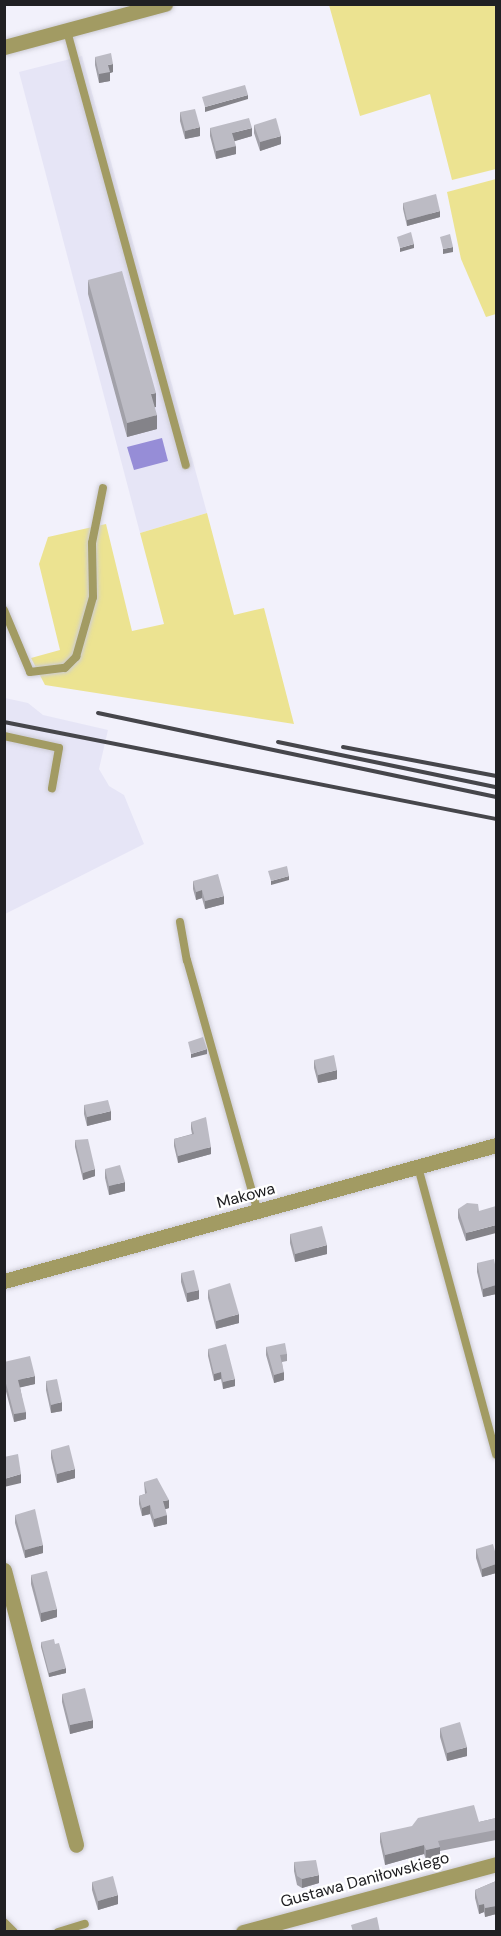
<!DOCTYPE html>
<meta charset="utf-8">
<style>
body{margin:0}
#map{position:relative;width:501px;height:1936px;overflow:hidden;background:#f2f1fb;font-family:"DM Sans",sans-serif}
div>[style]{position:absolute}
.built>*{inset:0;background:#e6e5f6}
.green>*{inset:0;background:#ece391}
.water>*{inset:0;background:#968dd7}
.roads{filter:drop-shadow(0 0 2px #cccbd4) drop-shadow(0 0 2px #cccbd4)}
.lane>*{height:8px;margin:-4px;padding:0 4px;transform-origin:4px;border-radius:4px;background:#a29b63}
.street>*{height:15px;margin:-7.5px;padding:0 7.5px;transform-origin:7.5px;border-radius:7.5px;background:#a29b63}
.rail>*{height:4px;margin:-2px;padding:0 2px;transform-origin:2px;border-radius:2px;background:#46464b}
.wall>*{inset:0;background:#a2a1a9}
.shaded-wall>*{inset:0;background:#848389}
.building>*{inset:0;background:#bcbbc4}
span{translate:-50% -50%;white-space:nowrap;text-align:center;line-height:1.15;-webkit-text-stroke:4.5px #fff;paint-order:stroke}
.street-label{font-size:16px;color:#202023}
.frame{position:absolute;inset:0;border:6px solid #202023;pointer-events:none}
</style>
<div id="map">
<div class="built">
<i style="clip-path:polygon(82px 56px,207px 513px,140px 533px,19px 72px)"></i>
<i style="clip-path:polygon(5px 698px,28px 703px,43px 715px,108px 730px,99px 769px,109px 786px,124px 795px,144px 844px,5px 914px)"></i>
</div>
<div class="green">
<i style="clip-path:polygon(329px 5px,496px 5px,496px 169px,452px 180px,430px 94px,360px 116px)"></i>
<i style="clip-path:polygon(496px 179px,496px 314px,486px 317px,461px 259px,447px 192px)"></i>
<i style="clip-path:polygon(207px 513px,234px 615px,264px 608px,294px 724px,45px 685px,31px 658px,60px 650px,39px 564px,48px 537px,106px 524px,132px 631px,164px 624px,140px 533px)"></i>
</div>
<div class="water">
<i style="clip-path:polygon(162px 438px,168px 461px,134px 470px,127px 447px)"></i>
</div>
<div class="roads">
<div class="lane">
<i style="left:67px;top:31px;width:450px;rotate:74.7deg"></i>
<i style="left:4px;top:610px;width:67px;rotate:67.2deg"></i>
<i style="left:30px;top:672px;width:35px;rotate:-7deg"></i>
<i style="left:65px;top:668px;width:16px;rotate:-45deg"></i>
<i style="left:76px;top:657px;width:62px;rotate:-74.2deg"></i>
<i style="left:93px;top:597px;width:54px;rotate:-91.1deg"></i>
<i style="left:92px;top:543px;width:56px;rotate:-78.7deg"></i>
<i style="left:4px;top:736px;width:56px;rotate:12.3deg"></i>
<i style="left:59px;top:748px;width:41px;rotate:99.9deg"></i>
<i style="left:180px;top:922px;width:39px;rotate:80deg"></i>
<i style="left:187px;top:960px;width:262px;rotate:74.3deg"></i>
<i style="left:418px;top:1167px;width:298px;rotate:74.8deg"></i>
<i style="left:4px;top:1922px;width:14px;rotate:45deg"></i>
<i style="left:58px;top:1932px;width:28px;rotate:-17deg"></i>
</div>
<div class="street">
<i style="left:4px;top:47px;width:167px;rotate:-15deg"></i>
<i style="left:4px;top:1281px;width:510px;rotate:-15.45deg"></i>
<i style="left:4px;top:1570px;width:284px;rotate:75.3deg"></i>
<i style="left:243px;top:1932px;width:262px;rotate:-15deg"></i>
</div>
</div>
<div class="rail">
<i style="left:98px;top:713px;width:407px;rotate:11.9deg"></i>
<i style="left:4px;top:722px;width:501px;rotate:11.15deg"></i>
<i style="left:278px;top:742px;width:223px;rotate:11.7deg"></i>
<i style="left:343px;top:747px;width:156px;rotate:10.7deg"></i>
</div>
<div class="wall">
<i style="clip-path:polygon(95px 57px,113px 72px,110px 73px,110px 81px,99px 83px,95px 65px)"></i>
<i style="clip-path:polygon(180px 112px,200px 136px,185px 139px,180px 121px)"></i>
<i style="clip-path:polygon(254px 125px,281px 144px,260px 151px,254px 133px)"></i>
<i style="clip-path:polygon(210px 128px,252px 136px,234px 141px,236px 154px,216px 159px,210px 136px)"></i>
<i style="clip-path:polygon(403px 203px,440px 217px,407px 226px,403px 209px)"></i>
<i style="clip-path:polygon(88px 280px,156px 407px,154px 407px,157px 429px,127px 437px,88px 294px)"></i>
<i style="clip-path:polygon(193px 881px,224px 904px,205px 909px,202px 898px,196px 900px,193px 889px)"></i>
<i style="clip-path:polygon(314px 1060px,337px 1079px,318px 1083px,314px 1068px)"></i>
<i style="clip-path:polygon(84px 1105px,111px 1120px,87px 1126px,84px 1114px)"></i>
<i style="clip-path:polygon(191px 1122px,211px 1154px,178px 1163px,174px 1146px,174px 1139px,192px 1134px,191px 1129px)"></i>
<i style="clip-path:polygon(75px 1140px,95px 1176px,83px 1180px,75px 1147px)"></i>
<i style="clip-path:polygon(105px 1169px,125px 1191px,109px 1195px,105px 1178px)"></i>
<i style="clip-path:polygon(458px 1209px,479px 1211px,466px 1241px,458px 1218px)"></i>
<i style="clip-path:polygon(290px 1234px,327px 1254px,295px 1262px,290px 1243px)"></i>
<i style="clip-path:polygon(477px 1263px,496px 1270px,496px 1294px,483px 1297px,477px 1272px)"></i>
<i style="clip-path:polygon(181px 1273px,199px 1299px,187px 1302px,181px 1282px)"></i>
<i style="clip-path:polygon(208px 1290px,239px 1323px,216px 1329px,208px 1298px)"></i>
<i style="clip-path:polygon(266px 1347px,287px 1354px,287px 1361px,282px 1362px,284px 1380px,274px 1383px,266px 1355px)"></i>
<i style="clip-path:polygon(208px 1349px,235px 1386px,223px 1389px,221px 1379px,214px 1381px,208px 1356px)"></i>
<i style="clip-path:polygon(4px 1362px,35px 1384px,20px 1387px,26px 1419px,14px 1422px,4px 1384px)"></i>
<i style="clip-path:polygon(46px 1381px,62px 1411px,51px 1413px,46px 1390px)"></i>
<i style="clip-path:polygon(51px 1450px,75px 1478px,57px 1483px,51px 1458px)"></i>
<i style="clip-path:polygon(144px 1482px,169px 1508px,165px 1509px,167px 1524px,154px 1527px,150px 1514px,142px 1516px,139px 1504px,139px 1496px,145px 1494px)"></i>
<i style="clip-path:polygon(15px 1515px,43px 1553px,25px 1558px,15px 1523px)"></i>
<i style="clip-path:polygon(476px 1549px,496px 1555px,496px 1573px,482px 1577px,476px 1558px)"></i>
<i style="clip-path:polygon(31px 1575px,57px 1617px,41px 1622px,31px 1584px)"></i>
<i style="clip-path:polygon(41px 1642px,66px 1673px,49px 1677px,41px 1647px)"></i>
<i style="clip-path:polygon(62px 1694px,93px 1728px,70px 1734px,62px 1702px)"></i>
<i style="clip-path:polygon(440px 1728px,467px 1756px,447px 1761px,440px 1737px)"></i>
<i style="clip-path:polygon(496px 1818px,496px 1840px,440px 1851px,440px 1856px,426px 1860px,424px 1854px,385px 1865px,380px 1842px,380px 1833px,479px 1822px)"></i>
<i style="clip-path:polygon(294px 1862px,319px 1883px,302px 1888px,297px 1885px,294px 1871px)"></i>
<i style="clip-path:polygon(496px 1881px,496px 1914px,485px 1917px,484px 1912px,479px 1914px,475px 1898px,475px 1890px)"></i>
<i style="clip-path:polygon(92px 1882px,118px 1904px,98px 1910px,92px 1890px)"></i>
</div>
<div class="shaded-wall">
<i style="clip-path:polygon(113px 64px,113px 72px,110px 73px,110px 81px,99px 83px,99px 74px,108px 65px)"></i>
<i style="clip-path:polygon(248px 95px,248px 99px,205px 112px,205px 107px)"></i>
<i style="clip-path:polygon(200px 127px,200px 136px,185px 139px,185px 131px)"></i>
<i style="clip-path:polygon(252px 128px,252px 136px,232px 142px,232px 133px)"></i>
<i style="clip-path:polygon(281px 136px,281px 144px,260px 151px,260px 142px)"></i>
<i style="clip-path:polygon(236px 146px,236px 154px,216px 159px,216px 151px)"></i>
<i style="clip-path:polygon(440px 211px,440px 217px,407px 226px,407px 220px)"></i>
<i style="clip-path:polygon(414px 244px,414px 248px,400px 252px,400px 248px)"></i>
<i style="clip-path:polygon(453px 247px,453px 252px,443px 254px,443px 249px)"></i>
<i style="clip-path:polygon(156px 393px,156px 407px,151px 408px,151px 394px)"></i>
<i style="clip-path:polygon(157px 415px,157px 429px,127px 437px,127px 423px)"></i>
<i style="clip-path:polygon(289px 876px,289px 880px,271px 885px,271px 881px)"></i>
<i style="clip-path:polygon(202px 890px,202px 898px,196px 900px,196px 892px)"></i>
<i style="clip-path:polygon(224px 896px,224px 904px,205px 909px,205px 901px)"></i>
<i style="clip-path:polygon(207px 1049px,207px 1054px,191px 1058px,191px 1054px)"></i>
<i style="clip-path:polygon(337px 1070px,337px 1079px,318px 1083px,318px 1075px)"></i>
<i style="clip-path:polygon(111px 1111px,111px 1120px,87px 1126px,87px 1117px)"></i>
<i style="clip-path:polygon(211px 1147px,211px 1154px,178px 1163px,178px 1156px)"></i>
<i style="clip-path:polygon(95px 1169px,95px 1176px,83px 1180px,83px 1173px)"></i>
<i style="clip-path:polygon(125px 1182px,125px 1191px,109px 1195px,109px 1186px)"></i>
<i style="clip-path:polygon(496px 1225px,496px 1233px,466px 1241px,466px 1233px)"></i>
<i style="clip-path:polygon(327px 1245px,327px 1254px,295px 1262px,295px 1254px)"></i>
<i style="clip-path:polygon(496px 1285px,496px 1294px,483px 1297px,483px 1289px)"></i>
<i style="clip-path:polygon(199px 1290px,199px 1299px,187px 1302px,187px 1293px)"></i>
<i style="clip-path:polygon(239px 1314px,239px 1323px,216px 1329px,216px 1321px)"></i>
<i style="clip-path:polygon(221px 1372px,221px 1379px,214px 1381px,214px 1374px)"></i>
<i style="clip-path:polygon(284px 1372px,284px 1380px,274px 1383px,274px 1375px)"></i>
<i style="clip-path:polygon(35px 1376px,35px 1384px,18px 1388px,18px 1380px)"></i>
<i style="clip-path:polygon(235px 1379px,235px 1386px,223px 1389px,223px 1382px)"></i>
<i style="clip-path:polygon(62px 1402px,62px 1411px,51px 1413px,51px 1405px)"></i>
<i style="clip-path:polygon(26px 1412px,26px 1419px,14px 1422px,14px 1414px)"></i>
<i style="clip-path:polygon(75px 1469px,75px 1478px,57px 1483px,57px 1474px)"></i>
<i style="clip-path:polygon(21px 1474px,21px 1483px,4px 1487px,4px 1479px)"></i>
<i style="clip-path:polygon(169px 1500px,169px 1508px,163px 1510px,163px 1501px)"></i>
<i style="clip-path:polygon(150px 1505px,150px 1514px,142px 1516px,142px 1508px)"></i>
<i style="clip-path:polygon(167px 1515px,167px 1524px,154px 1527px,154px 1519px)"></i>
<i style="clip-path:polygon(43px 1545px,43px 1553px,25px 1558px,25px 1550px)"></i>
<i style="clip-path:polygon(496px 1564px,496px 1573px,482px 1577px,482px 1569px)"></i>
<i style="clip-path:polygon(57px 1609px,57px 1617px,41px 1622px,41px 1613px)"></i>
<i style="clip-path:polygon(66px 1668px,66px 1673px,49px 1677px,49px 1673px)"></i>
<i style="clip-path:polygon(93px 1720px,93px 1728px,70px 1734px,70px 1725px)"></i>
<i style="clip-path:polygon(467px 1747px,467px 1756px,447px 1761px,447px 1753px)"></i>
<i style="clip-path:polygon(424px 1845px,424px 1854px,385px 1865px,385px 1855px)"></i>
<i style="clip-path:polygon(440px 1847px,440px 1856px,426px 1860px,426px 1850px)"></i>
<i style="clip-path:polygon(319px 1875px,319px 1883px,302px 1888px,302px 1879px)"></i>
<i style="clip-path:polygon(118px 1895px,118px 1904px,98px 1910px,98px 1901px)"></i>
<i style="clip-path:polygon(484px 1904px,484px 1912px,479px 1914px,479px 1905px)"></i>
<i style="clip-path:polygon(496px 1906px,496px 1914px,485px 1917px,485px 1908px)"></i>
</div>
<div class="building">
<i style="clip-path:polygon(111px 53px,113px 64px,108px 65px,110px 72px,99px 74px,95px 57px)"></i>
<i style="clip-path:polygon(245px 85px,248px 95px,205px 107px,202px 97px)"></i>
<i style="clip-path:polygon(195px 109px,200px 127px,185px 131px,180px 112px)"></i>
<i style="clip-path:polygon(249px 118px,252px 128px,232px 133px,236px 146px,216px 151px,210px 128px)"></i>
<i style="clip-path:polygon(276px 118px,281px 136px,260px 142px,254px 125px)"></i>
<i style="clip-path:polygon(436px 194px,440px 211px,407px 220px,403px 203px)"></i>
<i style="clip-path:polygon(411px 232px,414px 244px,400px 248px,397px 237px)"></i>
<i style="clip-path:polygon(450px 234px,453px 247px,443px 249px,440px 237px)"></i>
<i style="clip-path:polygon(122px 271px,156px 393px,151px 394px,157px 415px,127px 423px,88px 280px)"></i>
<i style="clip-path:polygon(287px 866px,289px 876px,271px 881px,268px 871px)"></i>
<i style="clip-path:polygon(218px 874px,224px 896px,205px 901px,202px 890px,196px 892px,193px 881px)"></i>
<i style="clip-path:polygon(203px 1037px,207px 1049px,191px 1054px,188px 1042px)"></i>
<i style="clip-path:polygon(334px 1055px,337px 1070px,318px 1075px,314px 1060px)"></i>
<i style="clip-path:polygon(108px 1100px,111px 1111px,87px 1117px,84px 1105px)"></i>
<i style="clip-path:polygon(206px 1117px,211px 1147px,178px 1156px,174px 1139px,194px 1134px,191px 1122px)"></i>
<i style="clip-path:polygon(88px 1139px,95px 1169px,83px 1173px,75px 1140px)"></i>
<i style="clip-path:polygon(120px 1165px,125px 1182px,109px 1186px,105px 1169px)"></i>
<i style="clip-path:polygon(467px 1203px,478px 1204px,479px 1211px,496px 1206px,496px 1225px,466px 1233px,458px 1209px)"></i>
<i style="clip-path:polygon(322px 1226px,327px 1245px,295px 1254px,290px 1234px)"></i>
<i style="clip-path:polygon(494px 1259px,496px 1270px,496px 1285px,483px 1289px,477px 1263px)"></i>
<i style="clip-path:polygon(194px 1270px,199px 1290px,187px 1293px,181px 1273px)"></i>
<i style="clip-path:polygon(230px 1283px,239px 1314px,216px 1321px,208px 1290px)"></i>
<i style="clip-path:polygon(285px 1343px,287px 1354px,280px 1355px,284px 1372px,274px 1375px,266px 1347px)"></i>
<i style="clip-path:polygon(226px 1344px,235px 1379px,223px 1382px,221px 1372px,214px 1374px,208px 1349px)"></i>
<i style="clip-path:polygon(30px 1356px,35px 1376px,18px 1380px,26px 1412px,14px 1414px,4px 1376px,4px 1362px)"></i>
<i style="clip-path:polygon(57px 1379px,62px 1402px,51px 1405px,46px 1381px)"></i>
<i style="clip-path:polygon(69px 1445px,75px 1469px,57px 1474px,51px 1450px)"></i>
<i style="clip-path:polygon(18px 1454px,21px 1474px,4px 1479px,4px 1457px)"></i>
<i style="clip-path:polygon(157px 1478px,169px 1500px,163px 1501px,167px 1515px,154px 1519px,150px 1505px,142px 1508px,139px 1496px,147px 1493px,144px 1482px)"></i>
<i style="clip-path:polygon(35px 1509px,43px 1545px,25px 1550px,15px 1515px)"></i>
<i style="clip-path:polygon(493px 1544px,496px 1555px,496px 1564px,482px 1569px,476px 1549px)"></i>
<i style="clip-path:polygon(47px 1571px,57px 1609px,41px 1613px,31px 1575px)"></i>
<i style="clip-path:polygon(54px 1639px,55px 1644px,59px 1643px,66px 1668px,49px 1673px,41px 1642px)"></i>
<i style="clip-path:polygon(85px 1688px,93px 1720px,70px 1725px,62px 1694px)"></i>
<i style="clip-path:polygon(460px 1722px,467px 1747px,447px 1753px,440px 1728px)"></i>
<i style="clip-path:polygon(474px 1805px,479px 1822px,496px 1818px,496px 1830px,438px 1841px,440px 1847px,426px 1850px,424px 1845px,385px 1855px,380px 1833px,412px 1826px,418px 1818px)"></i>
<i style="clip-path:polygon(316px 1860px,319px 1875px,302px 1879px,297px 1876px,294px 1862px)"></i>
<i style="clip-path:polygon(113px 1876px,118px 1895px,98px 1901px,92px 1882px)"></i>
<i style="clip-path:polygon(496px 1881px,496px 1906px,485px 1908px,484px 1904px,479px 1905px,475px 1890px)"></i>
<i style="clip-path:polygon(377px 1917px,380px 1932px,353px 1932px,351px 1925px)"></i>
</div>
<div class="street-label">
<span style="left:246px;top:1196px;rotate:-15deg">Makowa</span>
<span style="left:365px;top:1880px;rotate:-15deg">Gustawa Daniłowskiego</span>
</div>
<div class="frame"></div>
</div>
